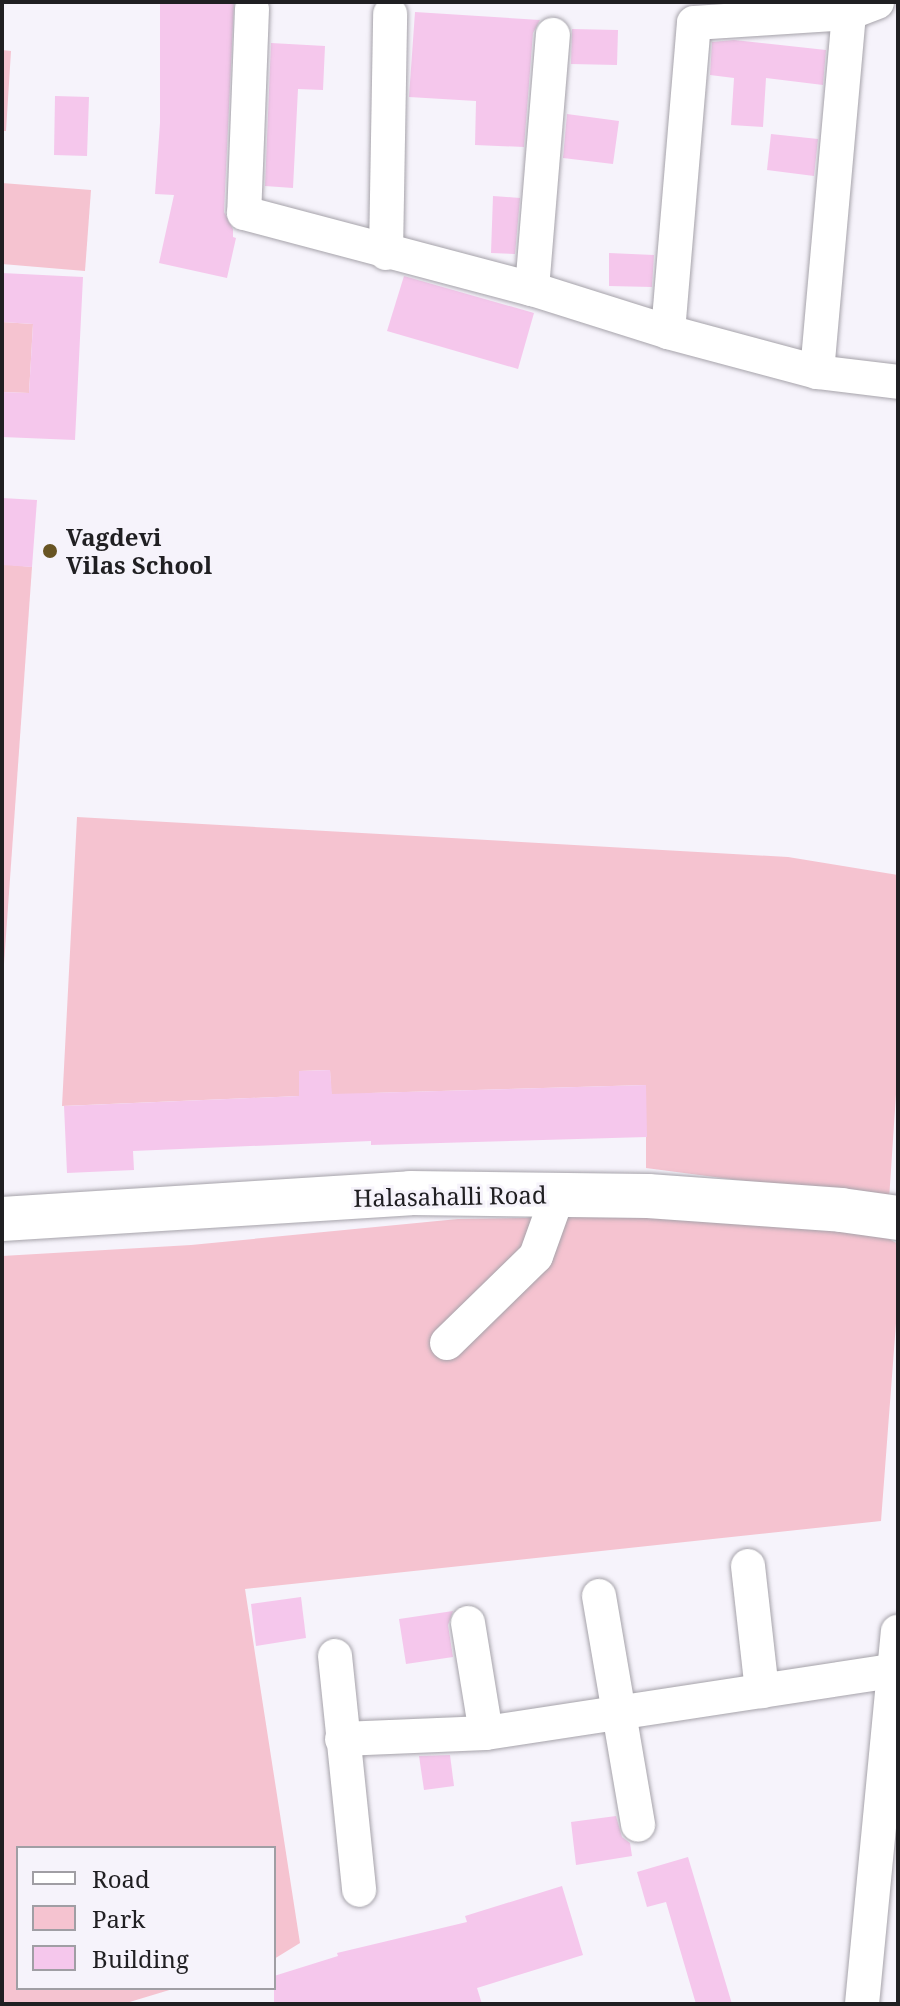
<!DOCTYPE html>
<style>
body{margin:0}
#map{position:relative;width:900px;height:2006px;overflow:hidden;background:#f6f3fb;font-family:"Noto Serif",serif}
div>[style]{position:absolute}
.green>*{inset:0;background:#f5c3d0}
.building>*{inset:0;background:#f5c7ec}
.roads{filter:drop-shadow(0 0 2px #a6a3aa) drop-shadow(0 0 2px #a6a3aa)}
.minor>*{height:34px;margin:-17px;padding:0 17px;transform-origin:17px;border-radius:17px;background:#fff}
.secondary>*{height:44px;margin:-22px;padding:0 22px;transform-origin:22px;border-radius:22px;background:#fff}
.dots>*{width:22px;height:22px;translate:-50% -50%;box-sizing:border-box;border:4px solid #f6f3fb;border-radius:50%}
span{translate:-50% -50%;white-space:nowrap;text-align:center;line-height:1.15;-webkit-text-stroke:6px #f6f3fb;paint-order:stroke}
.poi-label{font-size:24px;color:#201f22;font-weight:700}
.left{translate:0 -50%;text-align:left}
.street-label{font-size:24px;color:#201f22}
.frame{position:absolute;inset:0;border:4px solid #201f22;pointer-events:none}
.legend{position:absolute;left:16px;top:1846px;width:260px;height:144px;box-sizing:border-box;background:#f6f3fb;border:2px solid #a09ea4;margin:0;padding:10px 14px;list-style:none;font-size:24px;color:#201f22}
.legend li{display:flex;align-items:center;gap:16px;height:40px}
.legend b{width:40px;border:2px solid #a09ea4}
</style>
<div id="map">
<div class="green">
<i style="clip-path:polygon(2px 50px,11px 51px,6px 131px,2px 131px)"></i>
<i style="clip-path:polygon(2px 183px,91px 190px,85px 271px,2px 264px)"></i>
<i style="clip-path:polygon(2px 322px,33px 324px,29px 393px,2px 392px)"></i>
<i style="clip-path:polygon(2px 564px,32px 567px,2px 992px)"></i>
<i style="clip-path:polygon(77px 817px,788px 857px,898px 875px,898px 1064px,889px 1200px,646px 1168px,646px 1085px,371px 1093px,333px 1133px,330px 1070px,299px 1071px,299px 1096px,62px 1106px)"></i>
<i style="clip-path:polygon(705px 1215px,877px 1232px,898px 1244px,898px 1297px,881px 1521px,245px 1589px,300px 1943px,274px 1959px,274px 1848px,18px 1848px,18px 1988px,176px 1988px,123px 2004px,2px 2004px,2px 1256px,191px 1245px,458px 1219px)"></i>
</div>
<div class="building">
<i style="clip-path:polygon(160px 2px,234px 2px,224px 212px,233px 229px,233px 237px,236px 238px,227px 278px,159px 263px,174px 195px,155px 194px,160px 123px)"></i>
<i style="clip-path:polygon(415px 12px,540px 20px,533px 33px,524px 147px,475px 145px,476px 101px,409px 97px)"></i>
<i style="clip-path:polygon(572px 29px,618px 30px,617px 65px,571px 64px)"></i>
<i style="clip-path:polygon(734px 40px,826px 50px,823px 85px,766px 78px,763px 127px,731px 125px,734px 78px,710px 75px,712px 42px)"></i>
<i style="clip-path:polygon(271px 43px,325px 46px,323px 90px,298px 89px,293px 188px,265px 186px)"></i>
<i style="clip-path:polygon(55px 96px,89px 97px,87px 156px,54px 155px)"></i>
<i style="clip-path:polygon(567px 114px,619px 121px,613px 164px,563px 158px)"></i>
<i style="clip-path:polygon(771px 134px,818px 139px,814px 176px,767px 170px)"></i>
<i style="clip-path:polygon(493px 196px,520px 198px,515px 254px,491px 253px)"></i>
<i style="clip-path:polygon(609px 253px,654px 255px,652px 287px,609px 286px)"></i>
<i style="clip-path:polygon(2px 273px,83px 277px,75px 440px,2px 437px,2px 392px,29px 393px,33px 324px,2px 322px)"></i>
<i style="clip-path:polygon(404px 276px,534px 313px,518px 369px,387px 331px)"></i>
<i style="clip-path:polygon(2px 498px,37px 500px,32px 567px,2px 565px)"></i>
<i style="clip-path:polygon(330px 1070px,332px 1094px,646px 1085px,647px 1137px,371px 1145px,371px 1141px,133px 1151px,134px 1170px,67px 1173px,64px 1106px,299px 1096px,299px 1071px)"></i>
<i style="clip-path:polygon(301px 1597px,306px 1638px,256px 1646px,251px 1604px)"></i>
<i style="clip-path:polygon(453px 1611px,448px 1625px,453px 1657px,406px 1664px,399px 1619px)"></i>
<i style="clip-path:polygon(450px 1755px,454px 1786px,424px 1790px,419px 1756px)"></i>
<i style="clip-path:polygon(616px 1816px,622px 1837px,630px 1843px,632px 1856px,576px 1865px,571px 1822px)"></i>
<i style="clip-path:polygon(688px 1857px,732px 2004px,696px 2004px,666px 1902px,647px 1907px,637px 1872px)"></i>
<i style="clip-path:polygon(562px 1886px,583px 1955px,477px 1988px,482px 2004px,274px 2004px,274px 1976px,338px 1956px,337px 1953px,467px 1922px,465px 1916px)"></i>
</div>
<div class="roads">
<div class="minor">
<i style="left:252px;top:9px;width:204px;rotate:92.2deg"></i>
<i style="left:244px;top:213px;width:298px;rotate:14.8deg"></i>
<i style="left:532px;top:289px;width:143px;rotate:17.5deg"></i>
<i style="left:668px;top:332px;width:154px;rotate:15deg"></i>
<i style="left:817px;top:372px;width:82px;rotate:7deg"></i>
<i style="left:386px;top:253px;width:239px;rotate:-89deg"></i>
<i style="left:532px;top:289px;width:255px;rotate:-85.3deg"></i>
<i style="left:668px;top:332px;width:310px;rotate:-85.2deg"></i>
<i style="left:694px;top:23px;width:155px;rotate:-3.7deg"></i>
<i style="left:849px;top:13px;width:30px;rotate:-21deg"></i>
<i style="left:817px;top:372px;width:360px;rotate:-84.9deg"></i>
<i style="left:447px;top:1343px;width:124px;rotate:-44.3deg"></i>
<i style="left:536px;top:1256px;width:65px;rotate:-70.2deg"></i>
<i style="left:748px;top:1566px;width:126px;rotate:83.6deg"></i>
<i style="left:599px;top:1596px;width:232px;rotate:80.3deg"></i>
<i style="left:468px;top:1623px;width:111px;rotate:80.7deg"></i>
<i style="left:335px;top:1656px;width:235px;rotate:84.1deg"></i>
<i style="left:342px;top:1739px;width:144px;rotate:-2.4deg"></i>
<i style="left:486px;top:1733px;width:411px;rotate:-8.7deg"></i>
<i style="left:862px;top:2004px;width:374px;rotate:-84.5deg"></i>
</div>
<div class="secondary">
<i style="left:2px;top:1219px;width:409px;rotate:-3.6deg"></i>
<i style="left:410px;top:1193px;width:238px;rotate:0.7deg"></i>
<i style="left:648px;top:1196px;width:194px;rotate:4.1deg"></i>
<i style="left:841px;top:1210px;width:58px;rotate:8deg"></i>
</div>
</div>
<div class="dots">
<i style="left:50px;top:551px;background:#685423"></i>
</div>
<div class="poi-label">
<span class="left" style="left:66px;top:551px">Vagdevi<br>Vilas School</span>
</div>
<div class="street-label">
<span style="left:450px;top:1196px;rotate:-1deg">Halasahalli Road</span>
</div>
<div class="frame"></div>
<ul class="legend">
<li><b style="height:10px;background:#fff"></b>Road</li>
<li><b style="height:22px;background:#f5c3d0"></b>Park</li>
<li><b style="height:22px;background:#f5c7ec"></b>Building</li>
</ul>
</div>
